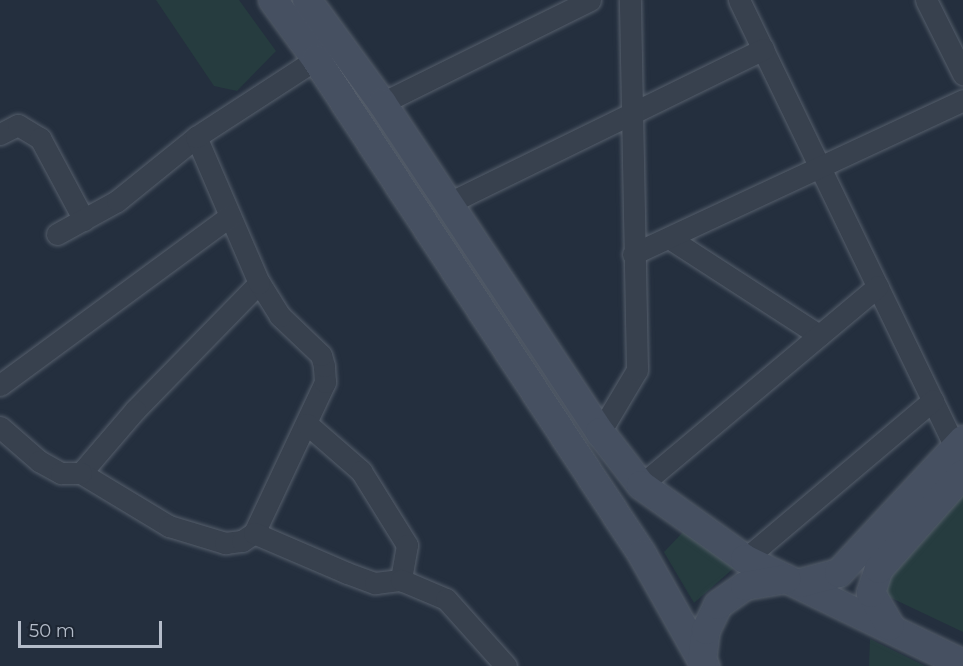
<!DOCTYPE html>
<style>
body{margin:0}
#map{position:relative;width:963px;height:666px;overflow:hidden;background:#242f3e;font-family:Montserrat,sans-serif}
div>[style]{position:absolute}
.green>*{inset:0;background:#263c3f}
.roads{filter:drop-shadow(0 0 2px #565f6c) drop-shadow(0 0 2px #565f6c)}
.minor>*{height:21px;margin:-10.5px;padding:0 10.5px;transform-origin:10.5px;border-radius:10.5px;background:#38414e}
.secondary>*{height:28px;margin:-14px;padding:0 14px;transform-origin:14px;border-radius:14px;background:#465061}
span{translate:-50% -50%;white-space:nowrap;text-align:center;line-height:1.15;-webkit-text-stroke:4.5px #1d2633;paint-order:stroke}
.scale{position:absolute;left:18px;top:621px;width:144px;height:27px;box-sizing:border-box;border:3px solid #b4bcc9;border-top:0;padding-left:8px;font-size:18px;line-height:21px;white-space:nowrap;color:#b4bcc9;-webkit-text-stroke:4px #1d2633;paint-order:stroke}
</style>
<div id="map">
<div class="green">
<i style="clip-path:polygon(156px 0,239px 0,276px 51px,237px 91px,214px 86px)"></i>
<i style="clip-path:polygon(963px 495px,963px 632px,885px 595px,884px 580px)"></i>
<i style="clip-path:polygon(685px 530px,735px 567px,694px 603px,664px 552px)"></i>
<i style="clip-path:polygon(870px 639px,925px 666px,869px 666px)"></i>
</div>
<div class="roads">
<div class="minor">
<i style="left:739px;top:0;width:498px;rotate:64.2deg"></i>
<i style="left:926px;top:0;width:83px;rotate:63.4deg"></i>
<i style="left:382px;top:103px;width:232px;rotate:-26.3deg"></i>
<i style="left:0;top:134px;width:20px;rotate:-27deg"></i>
<i style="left:18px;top:125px;width:26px;rotate:31deg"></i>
<i style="left:40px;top:138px;width:93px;rotate:61.8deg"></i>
<i style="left:449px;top:203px;width:350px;rotate:-26.1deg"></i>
<i style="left:57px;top:234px;width:68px;rotate:-28.8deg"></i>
<i style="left:117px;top:201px;width:102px;rotate:-39deg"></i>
<i style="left:669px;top:238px;width:179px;rotate:32.9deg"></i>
<i style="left:633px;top:254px;width:364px;rotate:-25deg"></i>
<i style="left:259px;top:283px;width:177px;rotate:134.3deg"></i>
<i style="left:135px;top:410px;width:83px;rotate:130.6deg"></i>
<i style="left:81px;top:473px;width:103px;rotate:31.1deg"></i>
<i style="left:169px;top:526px;width:59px;rotate:16.9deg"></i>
<i style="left:225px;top:543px;width:17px;rotate:-7deg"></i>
<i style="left:242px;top:541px;width:14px;rotate:-34deg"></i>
<i style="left:254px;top:533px;width:167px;rotate:-64.8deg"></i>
<i style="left:325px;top:382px;width:16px;rotate:-94deg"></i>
<i style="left:324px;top:366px;width:11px;rotate:-105deg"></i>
<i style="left:321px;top:355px;width:57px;rotate:-136.4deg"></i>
<i style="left:280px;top:316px;width:39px;rotate:-122deg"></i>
<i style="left:259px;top:283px;width:159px;rotate:-113.3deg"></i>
<i style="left:196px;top:137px;width:143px;rotate:-33deg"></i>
<i style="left:0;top:385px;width:285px;rotate:-36.3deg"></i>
<i style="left:307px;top:424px;width:72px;rotate:41deg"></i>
<i style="left:361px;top:471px;width:87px;rotate:58.1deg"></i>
<i style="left:407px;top:545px;width:36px;rotate:100deg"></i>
<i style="left:0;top:427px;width:52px;rotate:41.1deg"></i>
<i style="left:39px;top:461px;width:25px;rotate:29deg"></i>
<i style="left:61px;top:473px;width:20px"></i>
<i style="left:600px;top:432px;width:72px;rotate:-59.2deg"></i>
<i style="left:637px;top:370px;width:370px;rotate:-91.1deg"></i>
<i style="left:641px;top:485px;width:309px;rotate:-40deg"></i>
<i style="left:254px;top:533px;width:101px;rotate:23.3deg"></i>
<i style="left:347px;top:573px;width:30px;rotate:20deg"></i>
<i style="left:375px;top:583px;width:26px;rotate:-7deg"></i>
<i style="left:401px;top:580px;width:49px;rotate:22.9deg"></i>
<i style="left:446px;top:599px;width:90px;rotate:48.2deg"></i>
<i style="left:745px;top:559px;width:246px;rotate:-40.2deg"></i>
</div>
<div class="secondary">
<i style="left:273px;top:0;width:73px;rotate:53.9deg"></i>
<i style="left:316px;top:59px;width:593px;rotate:56.63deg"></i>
<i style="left:642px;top:554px;width:129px;rotate:60.6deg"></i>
<i style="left:307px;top:0;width:127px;rotate:53.9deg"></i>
<i style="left:382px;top:103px;width:395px;rotate:56.5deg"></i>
<i style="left:600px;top:432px;width:67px;rotate:52.3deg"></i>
<i style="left:641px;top:485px;width:128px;rotate:35.4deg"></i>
<i style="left:745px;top:559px;width:242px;rotate:25.7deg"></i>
<i style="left:801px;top:583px;width:39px;rotate:-15deg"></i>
<i style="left:839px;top:573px;width:182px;rotate:-47deg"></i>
<i style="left:890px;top:626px;width:38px;rotate:-120deg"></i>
<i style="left:871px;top:593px;width:25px;rotate:-72deg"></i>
<i style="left:879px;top:569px;width:127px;rotate:-48.5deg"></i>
<i style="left:702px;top:661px;width:31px;rotate:-83deg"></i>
<i style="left:706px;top:630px;width:28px;rotate:-64deg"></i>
<i style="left:718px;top:605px;width:33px;rotate:-35deg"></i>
<i style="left:745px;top:586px;width:42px;rotate:-9.7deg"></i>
</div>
</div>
<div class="scale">50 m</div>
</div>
